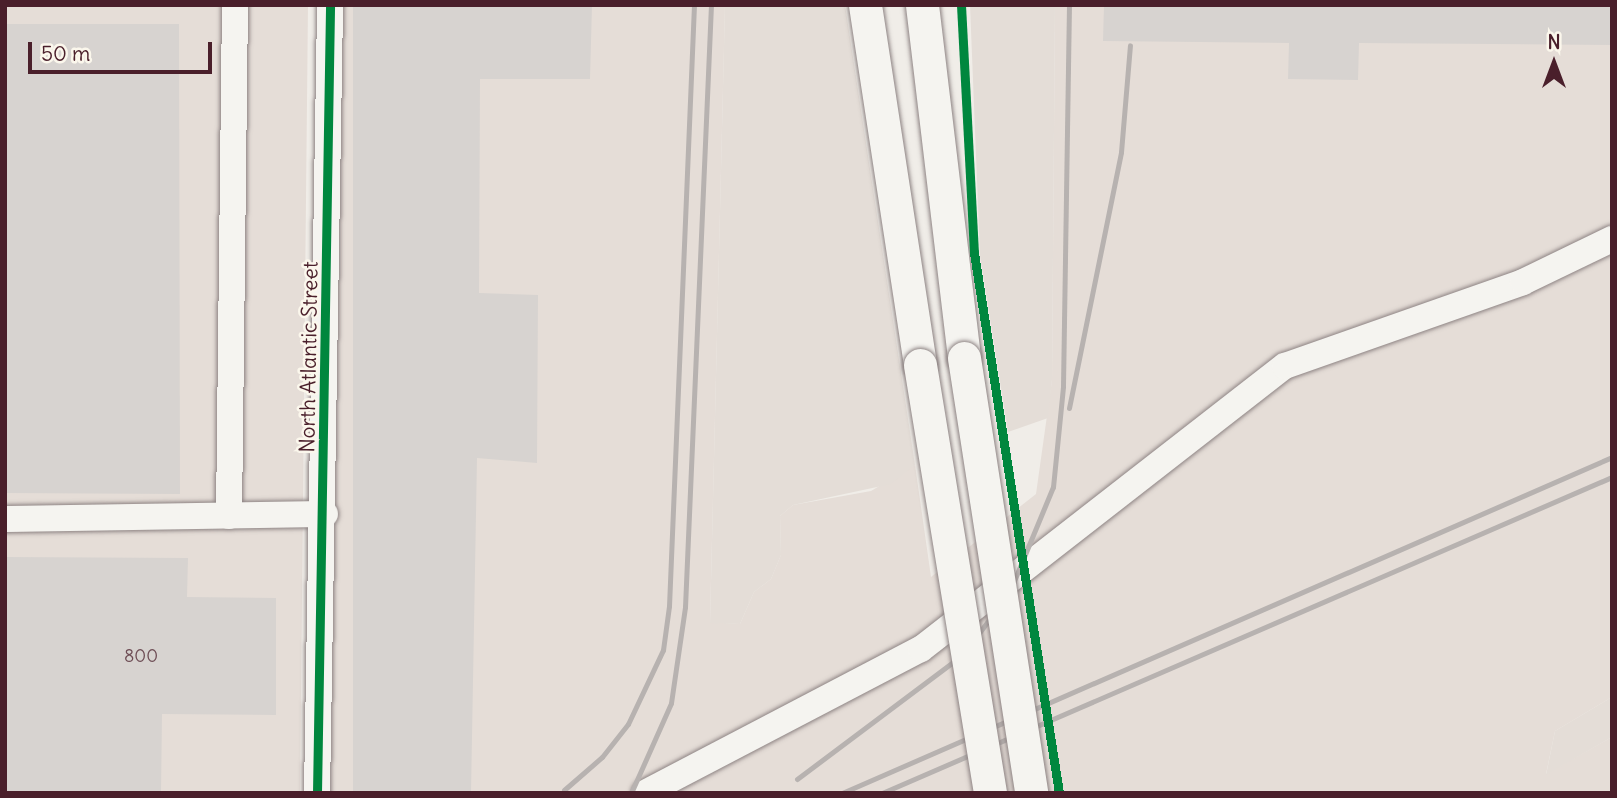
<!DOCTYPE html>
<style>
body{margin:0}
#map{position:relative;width:1617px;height:798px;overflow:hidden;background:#f0ede8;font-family:Delius,sans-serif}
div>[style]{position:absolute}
.built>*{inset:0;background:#e5ddd7}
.green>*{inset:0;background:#e4ddd7}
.building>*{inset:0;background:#d7d3d0}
.roads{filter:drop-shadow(0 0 2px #8d8383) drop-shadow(0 0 2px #8d8383)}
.minor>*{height:26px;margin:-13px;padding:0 13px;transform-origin:13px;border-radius:13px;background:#f5f4f0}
.major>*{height:33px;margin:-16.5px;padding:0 16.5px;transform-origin:16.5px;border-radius:16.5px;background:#f5f4f0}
.rail>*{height:5px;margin:-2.5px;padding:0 2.5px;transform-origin:2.5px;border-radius:2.5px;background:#b7b2b0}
.bridges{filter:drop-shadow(0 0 2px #8d8383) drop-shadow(0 0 2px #8d8383)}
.major-bridge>*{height:33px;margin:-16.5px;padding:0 16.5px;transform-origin:16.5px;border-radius:16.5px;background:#f5f4f0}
.cycleway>*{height:9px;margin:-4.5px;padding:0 4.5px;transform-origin:4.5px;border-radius:4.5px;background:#00873e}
span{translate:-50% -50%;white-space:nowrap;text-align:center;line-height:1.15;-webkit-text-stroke:5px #fbf7ec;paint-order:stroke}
.number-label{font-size:18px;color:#6d4c54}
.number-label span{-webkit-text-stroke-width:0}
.street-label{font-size:21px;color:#4a1f2b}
.frame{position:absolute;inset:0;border:7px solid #4a1f2b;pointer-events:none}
.north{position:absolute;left:1519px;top:28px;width:70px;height:70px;-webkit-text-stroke:5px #fbf7ec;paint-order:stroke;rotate:0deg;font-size:19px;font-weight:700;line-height:28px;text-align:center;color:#4a1f2b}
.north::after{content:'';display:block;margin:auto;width:24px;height:32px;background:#4a1f2b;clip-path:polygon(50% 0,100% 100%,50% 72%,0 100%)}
.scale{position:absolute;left:28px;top:42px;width:184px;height:32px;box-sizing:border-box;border:4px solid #4a1f2b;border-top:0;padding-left:9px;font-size:21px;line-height:24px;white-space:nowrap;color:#4a1f2b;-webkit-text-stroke:5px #fbf7ec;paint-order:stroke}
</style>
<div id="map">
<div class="built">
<i style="clip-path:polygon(5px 5px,308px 5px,300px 793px,5px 793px)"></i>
<i style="clip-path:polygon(341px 5px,725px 5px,710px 622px,740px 624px,754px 592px,771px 579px,781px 555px,780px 516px,793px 505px,871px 491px,915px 465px,931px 577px,1036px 494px,1052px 380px,1055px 5px,1612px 5px,1612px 697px,1555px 731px,1546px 774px,1612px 737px,1612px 793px,330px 793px)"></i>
</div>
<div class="green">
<i style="clip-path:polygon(725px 5px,845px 5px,915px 465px,891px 484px,793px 505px,780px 516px,781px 555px,771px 579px,754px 592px,740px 624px,710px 623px)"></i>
<i style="clip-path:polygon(970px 5px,1055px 5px,1052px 380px,1048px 418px,1008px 432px,980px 256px)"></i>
<i style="clip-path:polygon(1612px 697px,1612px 737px,1546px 775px,1555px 731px)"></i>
</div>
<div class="building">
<i style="clip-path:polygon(353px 5px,592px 5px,590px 79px,480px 79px,479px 293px,538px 295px,537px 463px,477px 458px,471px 793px,353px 793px)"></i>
<i style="clip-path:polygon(1104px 5px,1612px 5px,1612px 45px,1359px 43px,1358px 80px,1288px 79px,1289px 43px,1103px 41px)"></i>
<i style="clip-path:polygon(5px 24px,179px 24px,180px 494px,5px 493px)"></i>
<i style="clip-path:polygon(5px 557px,188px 558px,187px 597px,276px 598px,276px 715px,162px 714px,161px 793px,5px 793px)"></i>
</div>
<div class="roads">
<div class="minor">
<i style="left:229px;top:516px;width:511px;rotate:-89.33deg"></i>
<i style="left:5px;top:519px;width:320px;rotate:-0.9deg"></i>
<i style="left:317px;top:793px;width:788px;rotate:-89.05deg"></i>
<i style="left:645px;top:793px;width:311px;rotate:-27.6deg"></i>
<i style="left:921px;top:649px;width:461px;rotate:-37.9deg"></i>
<i style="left:1285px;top:366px;width:252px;rotate:-19.4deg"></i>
<i style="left:1523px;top:282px;width:99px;rotate:-25.8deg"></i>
</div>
<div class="major">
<i style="left:865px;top:5px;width:364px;rotate:81.3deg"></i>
<i style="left:922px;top:5px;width:355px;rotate:83.2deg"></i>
</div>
</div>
<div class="rail">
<i style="left:1069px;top:408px;width:261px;rotate:-78.5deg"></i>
<i style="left:1121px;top:152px;width:107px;rotate:-85.2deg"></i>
<i style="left:797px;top:779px;width:195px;rotate:-36.9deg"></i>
<i style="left:953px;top:662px;width:39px;rotate:-48deg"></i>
<i style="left:979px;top:633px;width:50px;rotate:-53.1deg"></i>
<i style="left:1009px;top:593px;width:115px;rotate:-67.5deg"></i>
<i style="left:1053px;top:487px;width:101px;rotate:-84.3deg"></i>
<i style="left:1063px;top:386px;width:381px;rotate:-89.1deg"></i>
<i style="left:564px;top:790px;width:50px;rotate:-41deg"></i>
<i style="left:602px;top:757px;width:42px;rotate:-51.8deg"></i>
<i style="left:628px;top:724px;width:82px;rotate:-64.7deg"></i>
<i style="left:663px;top:650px;width:44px;rotate:-82.2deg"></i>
<i style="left:669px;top:606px;width:602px;rotate:-87.62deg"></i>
<i style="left:631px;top:793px;width:98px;rotate:-66deg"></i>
<i style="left:671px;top:703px;width:97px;rotate:-81.7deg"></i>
<i style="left:685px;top:607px;width:603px;rotate:-87.53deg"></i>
<i style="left:842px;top:793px;width:840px;rotate:-23.57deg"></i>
<i style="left:882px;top:793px;width:795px;rotate:-23.41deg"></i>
</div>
<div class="bridges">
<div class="major-bridge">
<i style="left:964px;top:358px;width:440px;rotate:81.2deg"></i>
<i style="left:920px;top:365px;width:434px;rotate:80.7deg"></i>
</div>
</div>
<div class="cycleway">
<i style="left:961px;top:5px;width:248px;rotate:87deg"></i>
<i style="left:974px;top:253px;width:547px;rotate:81.05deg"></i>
<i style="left:317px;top:793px;width:788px;rotate:-89.05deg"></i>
</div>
<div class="number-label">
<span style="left:141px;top:656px">800</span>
</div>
<div class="street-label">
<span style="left:309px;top:357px;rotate:-89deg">North Atlantic Street</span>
</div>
<div class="frame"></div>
<div class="north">N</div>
<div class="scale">50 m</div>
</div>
